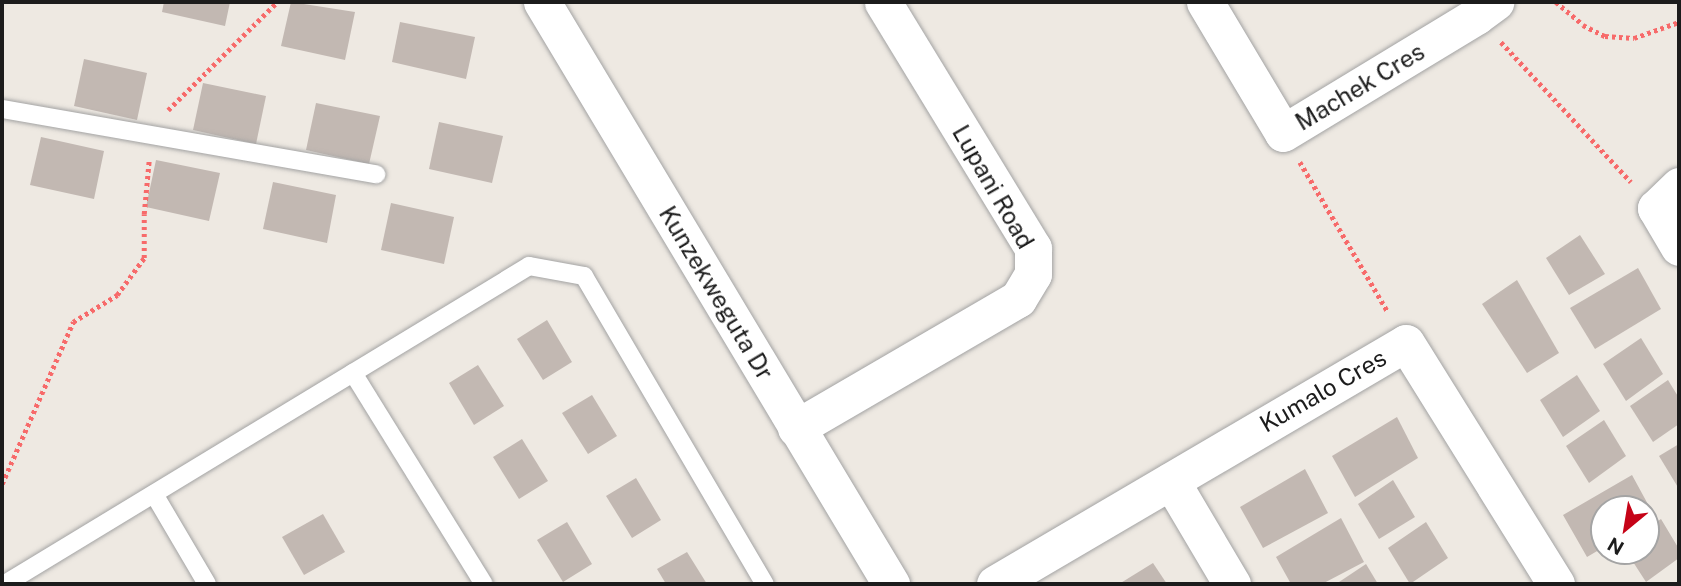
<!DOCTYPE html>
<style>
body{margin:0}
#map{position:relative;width:1681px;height:586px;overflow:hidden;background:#eee9e2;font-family:"Public Sans",sans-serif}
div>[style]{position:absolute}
.building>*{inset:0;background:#c2b8b2}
.path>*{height:4.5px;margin-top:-2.25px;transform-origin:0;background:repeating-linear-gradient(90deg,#f76a6a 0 3.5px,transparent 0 7px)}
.roads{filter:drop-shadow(0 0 2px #a3a3a3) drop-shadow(0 0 2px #a3a3a3)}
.lane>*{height:18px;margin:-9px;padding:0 9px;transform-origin:9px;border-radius:9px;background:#fff}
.street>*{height:37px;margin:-18.5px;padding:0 18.5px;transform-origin:18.5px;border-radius:18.5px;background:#fff}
span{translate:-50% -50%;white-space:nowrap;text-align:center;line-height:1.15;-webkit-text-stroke:6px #fff;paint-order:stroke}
.street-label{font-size:24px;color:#1c1c1c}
.frame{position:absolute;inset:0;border:4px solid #1c1c1c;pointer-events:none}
.north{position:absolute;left:1590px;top:495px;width:70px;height:70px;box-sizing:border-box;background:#fff;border:2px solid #a4a4a4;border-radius:50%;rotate:210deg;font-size:19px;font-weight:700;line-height:28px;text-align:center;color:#1c1c1c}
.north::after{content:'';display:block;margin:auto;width:24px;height:32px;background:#c60317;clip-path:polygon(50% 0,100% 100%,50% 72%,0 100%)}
</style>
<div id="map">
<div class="building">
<i style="clip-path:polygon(164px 2px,230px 2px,225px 26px,162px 12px)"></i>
<i style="clip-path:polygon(291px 2px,355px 12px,345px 60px,281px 46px)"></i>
<i style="clip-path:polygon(400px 22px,475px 37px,466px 79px,392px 62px)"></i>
<i style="clip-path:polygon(84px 59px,147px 73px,137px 120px,74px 106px)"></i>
<i style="clip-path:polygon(203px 83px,266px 96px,256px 144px,193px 130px)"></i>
<i style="clip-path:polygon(316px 103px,380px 116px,369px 164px,306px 150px)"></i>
<i style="clip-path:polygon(439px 122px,503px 136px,492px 183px,429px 169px)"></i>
<i style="clip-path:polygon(41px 137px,104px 151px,94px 199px,30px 185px)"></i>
<i style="clip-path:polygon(156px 160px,220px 173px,209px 221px,146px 207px)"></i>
<i style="clip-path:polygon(273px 182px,336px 195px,327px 243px,263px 229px)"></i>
<i style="clip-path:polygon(391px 203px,454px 217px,444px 264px,381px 250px)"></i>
<i style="clip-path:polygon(1580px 235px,1605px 274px,1569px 295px,1546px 258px)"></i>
<i style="clip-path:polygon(1638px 268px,1661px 309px,1595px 349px,1570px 308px)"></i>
<i style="clip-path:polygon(1517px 280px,1559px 353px,1527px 373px,1482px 304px)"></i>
<i style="clip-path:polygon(547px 320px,572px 362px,543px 380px,517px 339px)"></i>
<i style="clip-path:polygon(1641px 338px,1663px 374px,1626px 401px,1603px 364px)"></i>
<i style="clip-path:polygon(478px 365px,504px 406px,474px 425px,449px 383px)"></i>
<i style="clip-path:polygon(1577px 375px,1600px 411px,1563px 437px,1540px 400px)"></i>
<i style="clip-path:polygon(1668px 380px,1679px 398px,1679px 424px,1653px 442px,1630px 406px)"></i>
<i style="clip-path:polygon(592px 395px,617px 436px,588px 454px,562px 413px)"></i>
<i style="clip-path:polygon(1397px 417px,1418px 458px,1355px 497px,1332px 456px)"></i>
<i style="clip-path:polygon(1604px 420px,1626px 456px,1589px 483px,1566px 446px)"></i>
<i style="clip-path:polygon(522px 439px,548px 481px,519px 499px,493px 457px)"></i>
<i style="clip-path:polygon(1679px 444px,1679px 489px,1659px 456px)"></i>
<i style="clip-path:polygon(1305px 469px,1328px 513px,1263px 548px,1240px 507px)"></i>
<i style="clip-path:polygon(1632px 475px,1656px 519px,1646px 525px,1646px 509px,1604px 509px,1604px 547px,1587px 557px,1563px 515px)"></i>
<i style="clip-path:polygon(636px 478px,661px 520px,632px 538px,606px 496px)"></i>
<i style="clip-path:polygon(1393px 480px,1415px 517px,1379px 539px,1358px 504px)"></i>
<i style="clip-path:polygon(323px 514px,345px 552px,304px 575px,282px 537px)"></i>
<i style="clip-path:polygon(1341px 518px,1364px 562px,1322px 584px,1291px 584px,1276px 557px)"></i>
<i style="clip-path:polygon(1661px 519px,1679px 549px,1679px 558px,1646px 582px,1626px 551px,1646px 551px,1646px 529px)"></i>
<i style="clip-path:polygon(567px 522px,592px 564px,563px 582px,537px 540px)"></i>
<i style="clip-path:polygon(1426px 522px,1448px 558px,1410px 584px,1388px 548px)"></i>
<i style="clip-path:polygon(687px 552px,707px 584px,666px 584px,657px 569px)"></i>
<i style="clip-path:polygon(1153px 563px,1167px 584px,1119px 584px)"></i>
<i style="clip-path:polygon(1366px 564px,1378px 584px,1336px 584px)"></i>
</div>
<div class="path">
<i style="left:1556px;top:2px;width:35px;rotate:40deg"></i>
<i style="left:1583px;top:25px;width:25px;rotate:27deg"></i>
<i style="left:1605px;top:36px;width:29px;rotate:4deg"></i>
<i style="left:1634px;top:38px;width:48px;rotate:-19.6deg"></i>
<i style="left:1501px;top:42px;width:191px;rotate:47.1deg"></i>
<i style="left:168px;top:110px;width:153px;rotate:-44.7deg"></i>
<i style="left:1300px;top:162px;width:174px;rotate:59.6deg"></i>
<i style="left:2px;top:484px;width:177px;rotate:-66.3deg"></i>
<i style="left:73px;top:322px;width:52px;rotate:-31.5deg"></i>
<i style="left:117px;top:295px;width:46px;rotate:-53.9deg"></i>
<i style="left:144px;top:258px;width:44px;rotate:-90deg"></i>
<i style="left:144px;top:214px;width:54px;rotate:-84.7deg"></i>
</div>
<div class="roads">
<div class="lane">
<i style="left:2px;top:109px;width:380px;rotate:9.9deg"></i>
<i style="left:353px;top:373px;width:248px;rotate:58.2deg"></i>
<i style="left:154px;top:494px;width:104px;rotate:59.5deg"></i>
<i style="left:5px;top:584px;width:613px;rotate:-31.25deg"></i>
<i style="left:529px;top:266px;width:56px;rotate:10.3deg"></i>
<i style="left:584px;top:276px;width:357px;rotate:59.6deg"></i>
</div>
<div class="street">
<i style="left:542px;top:2px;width:679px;rotate:59.05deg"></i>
<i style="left:1205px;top:2px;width:152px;rotate:59.2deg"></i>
<i style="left:1283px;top:133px;width:226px;rotate:-31.2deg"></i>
<i style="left:1476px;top:16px;width:24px;rotate:-36deg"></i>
<i style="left:1679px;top:186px;width:32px;rotate:136deg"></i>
<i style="left:1656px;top:208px;width:45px;rotate:59.5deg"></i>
<i style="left:796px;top:428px;width:257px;rotate:-30.2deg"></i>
<i style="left:1018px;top:299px;width:29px;rotate:-59deg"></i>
<i style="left:1033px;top:274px;width:26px;rotate:-90deg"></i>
<i style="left:1033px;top:248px;width:288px;rotate:-121.4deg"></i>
<i style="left:1171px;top:481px;width:120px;rotate:59.4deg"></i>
<i style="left:995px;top:584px;width:476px;rotate:-30.4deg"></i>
<i style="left:1406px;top:343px;width:284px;rotate:58.1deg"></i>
</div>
</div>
<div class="street-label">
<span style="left:1360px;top:87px;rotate:-31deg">Machek Cres</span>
<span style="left:993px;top:187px;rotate:60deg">Lupani Road</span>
<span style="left:716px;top:293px;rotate:59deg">Kunzekweguta Dr</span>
<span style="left:1323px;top:391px;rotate:-30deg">Kumalo Cres</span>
</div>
<div class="frame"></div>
<div class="north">N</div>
</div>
